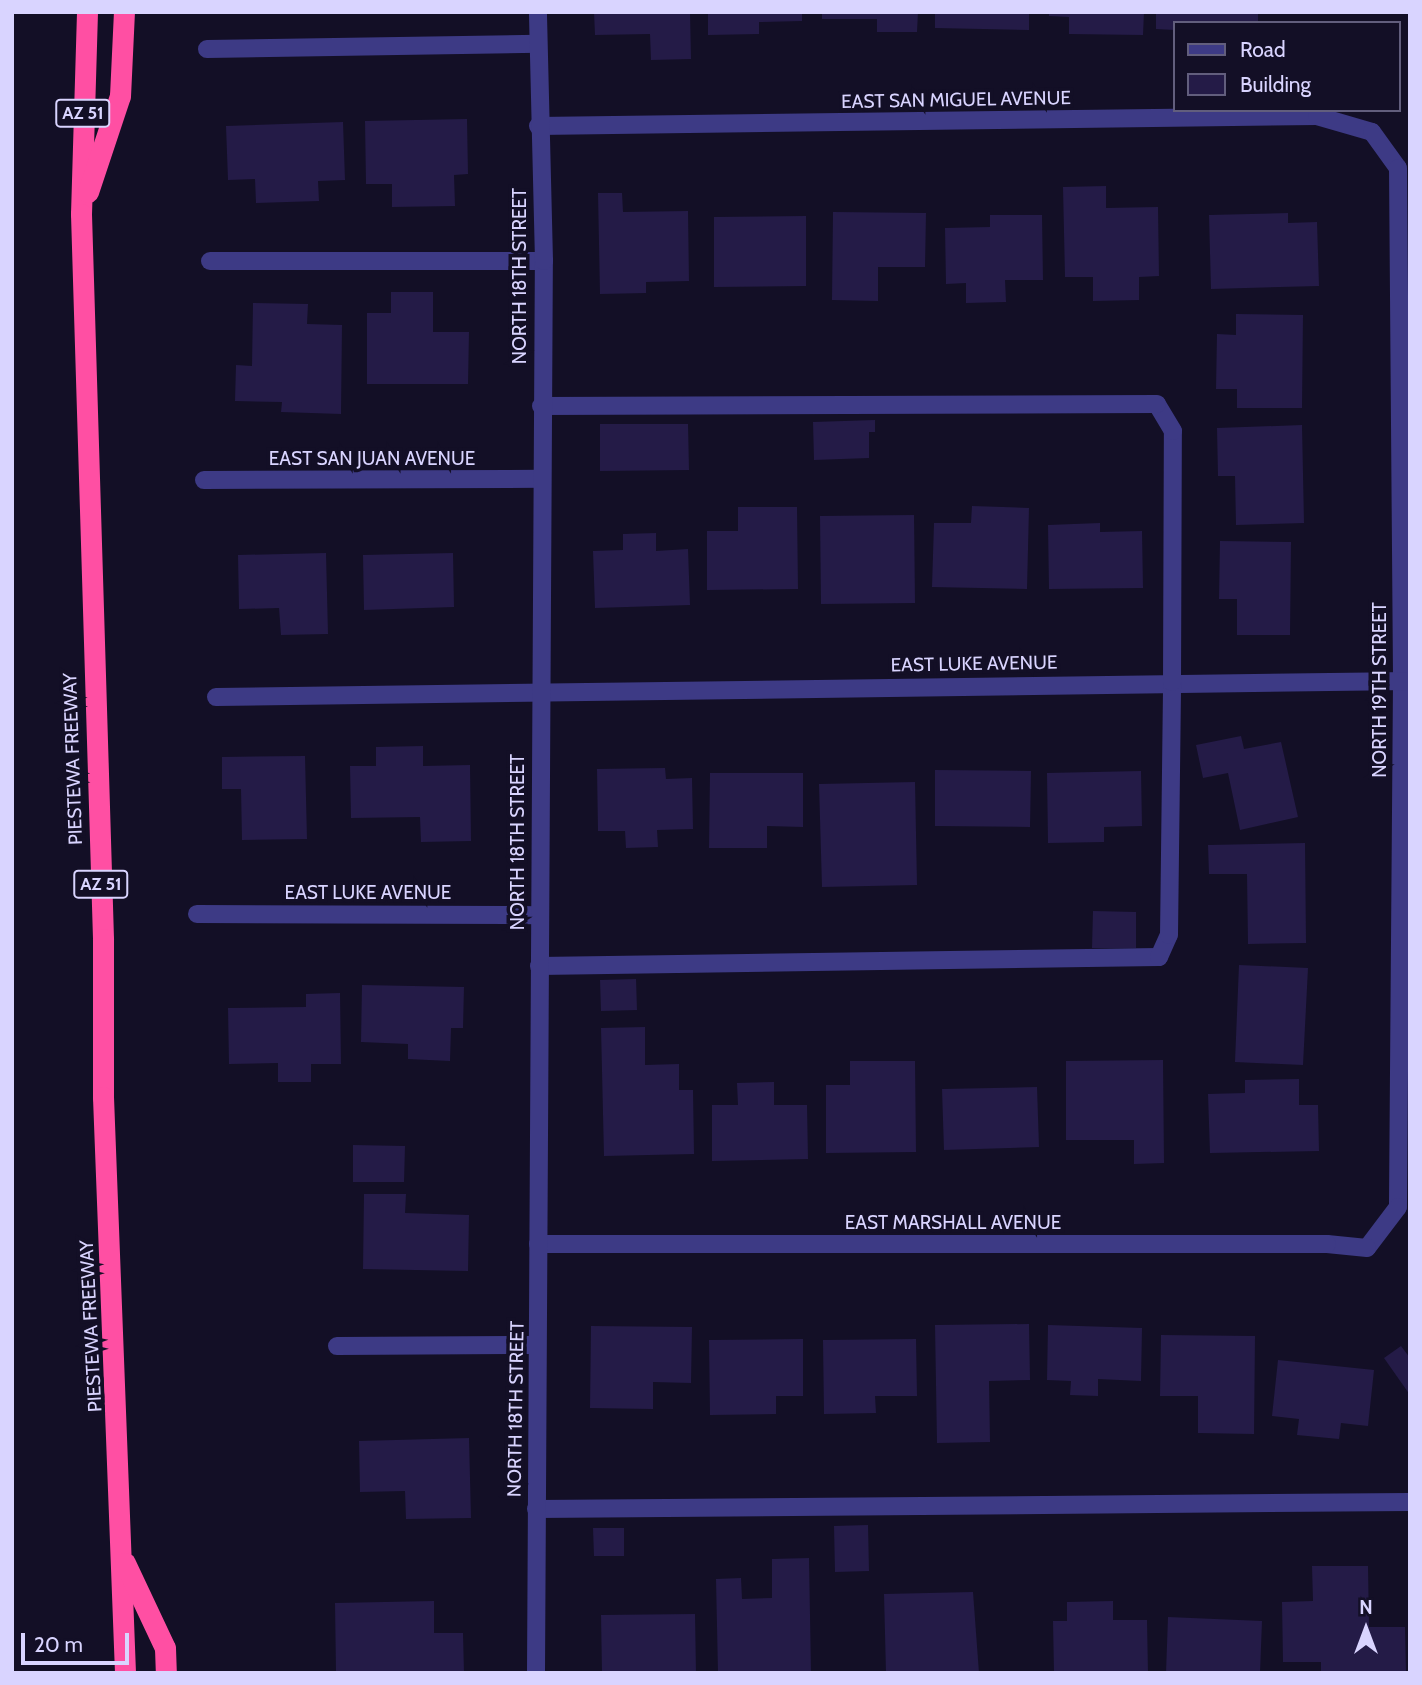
<!DOCTYPE html>
<style>
body{margin:0}
#map{position:relative;width:1422px;height:1685px;overflow:hidden;background:#130f26;font-family:Cabin,sans-serif}
div>[style]{position:absolute}
.building>*{inset:0;background:#241b47}
.minor>*{height:18px;margin:-9px;padding:0 9px;transform-origin:9px;border-radius:9px;background:#3d3a85}
.highway>*{height:21px;margin:-10.5px;padding:0 10.5px;transform-origin:10.5px;border-radius:10.5px;background:#ff4fa3}
span{translate:-50% -50%;white-space:nowrap;text-align:center;line-height:1.15;-webkit-text-stroke:7px #130f26;paint-order:stroke}
.shield-label span{padding:2px 5px;background:#130f26;border:2px solid;border-radius:5px;-webkit-text-stroke-width:0}
.shield-label{font-size:18px;color:#d9d4ff;font-weight:700}
.street-label{font-size:19px;color:#d9d4ff}
.frame{position:absolute;inset:0;border:14px solid #d9d4ff;pointer-events:none}
.legend{position:absolute;left:1173px;top:21px;width:228px;height:91px;box-sizing:border-box;background:#130f26;border:2px solid #625e7d;margin:0;padding:9px 12px;list-style:none;font-size:21px;color:#d9d4ff}
.legend li{display:flex;align-items:center;gap:14px;height:35px}
.legend b{width:35px;border:2px solid #625e7d}
.north{position:absolute;left:1331px;top:1594px;width:70px;height:70px;-webkit-text-stroke:5px #130f26;paint-order:stroke;rotate:0deg;font-size:19px;font-weight:700;line-height:28px;text-align:center;color:#d9d4ff}
.north::after{content:'';display:block;margin:auto;width:24px;height:32px;background:#d9d4ff;clip-path:polygon(50% 0,100% 100%,50% 72%,0 100%)}
.scale{position:absolute;left:21px;top:1633px;width:108px;height:32px;box-sizing:border-box;border:4px solid #d9d4ff;border-top:0;padding-left:9px;font-size:21px;line-height:24px;white-space:nowrap;color:#d9d4ff;-webkit-text-stroke:5px #130f26;paint-order:stroke}
</style>
<div id="map">
<div class="building">
<i style="clip-path:polygon(594px 12px,690px 12px,691px 59px,651px 60px,650px 34px,595px 35px)"></i>
<i style="clip-path:polygon(708px 12px,802px 12px,802px 21px,759px 22px,759px 34px,708px 35px)"></i>
<i style="clip-path:polygon(822px 12px,918px 12px,917px 32px,877px 32px,877px 19px,822px 19px)"></i>
<i style="clip-path:polygon(935px 12px,1029px 12px,1029px 30px,935px 28px)"></i>
<i style="clip-path:polygon(1049px 12px,1144px 12px,1143px 35px,1069px 34px,1069px 17px,1049px 16px)"></i>
<i style="clip-path:polygon(1156px 12px,1258px 12px,1258px 23px,1175px 23px,1175px 30px,1156px 29px)"></i>
<i style="clip-path:polygon(467px 119px,468px 174px,454px 175px,455px 206px,392px 207px,392px 184px,366px 184px,365px 121px)"></i>
<i style="clip-path:polygon(343px 122px,345px 180px,318px 181px,319px 201px,256px 203px,255px 179px,228px 180px,226px 126px)"></i>
<i style="clip-path:polygon(1106px 186px,1106px 208px,1158px 207px,1159px 276px,1139px 277px,1139px 300px,1093px 301px,1093px 277px,1065px 277px,1063px 187px)"></i>
<i style="clip-path:polygon(598px 193px,622px 193px,623px 212px,688px 211px,689px 281px,646px 282px,646px 293px,600px 294px)"></i>
<i style="clip-path:polygon(833px 212px,926px 213px,925px 267px,878px 267px,878px 301px,832px 300px)"></i>
<i style="clip-path:polygon(1288px 213px,1288px 223px,1317px 222px,1319px 286px,1211px 289px,1209px 215px)"></i>
<i style="clip-path:polygon(990px 215px,1042px 215px,1043px 280px,1005px 280px,1006px 302px,966px 303px,966px 283px,946px 284px,945px 228px,990px 227px)"></i>
<i style="clip-path:polygon(806px 216px,806px 286px,714px 287px,714px 217px)"></i>
<i style="clip-path:polygon(391px 292px,433px 292px,433px 332px,469px 332px,468px 384px,367px 384px,367px 313px,391px 313px)"></i>
<i style="clip-path:polygon(253px 303px,308px 304px,307px 324px,342px 325px,341px 414px,281px 412px,282px 402px,235px 401px,236px 365px,252px 366px)"></i>
<i style="clip-path:polygon(1236px 314px,1303px 315px,1302px 408px,1237px 408px,1237px 389px,1216px 389px,1217px 334px,1236px 335px)"></i>
<i style="clip-path:polygon(875px 420px,875px 432px,869px 432px,869px 458px,814px 460px,813px 422px)"></i>
<i style="clip-path:polygon(600px 424px,688px 424px,689px 470px,600px 471px)"></i>
<i style="clip-path:polygon(1302px 425px,1304px 523px,1236px 525px,1235px 476px,1218px 476px,1217px 428px)"></i>
<i style="clip-path:polygon(972px 506px,1029px 508px,1027px 589px,932px 587px,934px 523px,971px 523px)"></i>
<i style="clip-path:polygon(738px 507px,797px 507px,798px 589px,707px 590px,707px 531px,738px 531px)"></i>
<i style="clip-path:polygon(914px 515px,915px 603px,821px 604px,820px 516px)"></i>
<i style="clip-path:polygon(1100px 523px,1100px 532px,1142px 531px,1143px 588px,1049px 589px,1048px 525px)"></i>
<i style="clip-path:polygon(656px 533px,656px 551px,688px 549px,690px 605px,595px 608px,593px 551px,623px 550px,623px 534px)"></i>
<i style="clip-path:polygon(1220px 541px,1291px 542px,1290px 635px,1237px 635px,1237px 599px,1219px 599px)"></i>
<i style="clip-path:polygon(326px 553px,328px 634px,281px 635px,279px 608px,239px 609px,238px 555px)"></i>
<i style="clip-path:polygon(453px 553px,454px 607px,364px 610px,363px 555px)"></i>
<i style="clip-path:polygon(1241px 736px,1244px 749px,1281px 742px,1298px 817px,1240px 830px,1228px 773px,1203px 778px,1196px 745px)"></i>
<i style="clip-path:polygon(423px 746px,423px 766px,470px 765px,471px 841px,421px 842px,420px 817px,351px 818px,350px 766px,376px 766px,376px 747px)"></i>
<i style="clip-path:polygon(305px 756px,307px 839px,242px 840px,241px 789px,222px 789px,222px 757px)"></i>
<i style="clip-path:polygon(665px 768px,666px 779px,692px 778px,693px 829px,657px 830px,658px 847px,626px 848px,625px 831px,598px 831px,597px 769px)"></i>
<i style="clip-path:polygon(935px 770px,1031px 771px,1030px 827px,935px 826px)"></i>
<i style="clip-path:polygon(1141px 771px,1142px 826px,1104px 827px,1104px 842px,1048px 843px,1047px 773px)"></i>
<i style="clip-path:polygon(710px 773px,803px 773px,803px 827px,767px 826px,767px 848px,709px 848px)"></i>
<i style="clip-path:polygon(915px 782px,917px 885px,822px 887px,819px 784px)"></i>
<i style="clip-path:polygon(1305px 843px,1306px 943px,1248px 944px,1247px 874px,1209px 874px,1208px 845px)"></i>
<i style="clip-path:polygon(1093px 911px,1136px 912px,1136px 948px,1092px 948px)"></i>
<i style="clip-path:polygon(1239px 965px,1308px 968px,1303px 1065px,1235px 1062px)"></i>
<i style="clip-path:polygon(636px 979px,637px 1010px,601px 1011px,600px 980px)"></i>
<i style="clip-path:polygon(362px 985px,464px 987px,463px 1028px,451px 1028px,450px 1061px,408px 1059px,408px 1044px,361px 1042px)"></i>
<i style="clip-path:polygon(340px 993px,341px 1064px,311px 1064px,311px 1082px,278px 1082px,278px 1063px,229px 1064px,228px 1008px,306px 1007px,306px 994px)"></i>
<i style="clip-path:polygon(645px 1027px,645px 1065px,679px 1064px,679px 1090px,693px 1090px,694px 1154px,604px 1156px,601px 1028px)"></i>
<i style="clip-path:polygon(1163px 1060px,1164px 1163px,1134px 1164px,1134px 1140px,1066px 1140px,1066px 1061px)"></i>
<i style="clip-path:polygon(850px 1061px,915px 1061px,916px 1152px,826px 1153px,826px 1085px,850px 1085px)"></i>
<i style="clip-path:polygon(1299px 1079px,1299px 1105px,1318px 1105px,1319px 1151px,1210px 1153px,1208px 1094px,1245px 1093px,1245px 1080px)"></i>
<i style="clip-path:polygon(774px 1082px,774px 1105px,807px 1105px,808px 1159px,712px 1161px,712px 1105px,738px 1105px,737px 1083px)"></i>
<i style="clip-path:polygon(1037px 1087px,1039px 1147px,944px 1150px,942px 1089px)"></i>
<i style="clip-path:polygon(353px 1145px,405px 1146px,404px 1182px,353px 1182px)"></i>
<i style="clip-path:polygon(364px 1194px,406px 1194px,405px 1213px,469px 1215px,468px 1271px,363px 1269px)"></i>
<i style="clip-path:polygon(1029px 1324px,1030px 1380px,989px 1381px,990px 1442px,937px 1443px,935px 1325px)"></i>
<i style="clip-path:polygon(1048px 1325px,1142px 1328px,1141px 1381px,1098px 1379px,1098px 1396px,1070px 1395px,1071px 1381px,1047px 1380px)"></i>
<i style="clip-path:polygon(591px 1326px,692px 1327px,691px 1383px,653px 1382px,653px 1409px,590px 1408px)"></i>
<i style="clip-path:polygon(1161px 1335px,1255px 1336px,1254px 1434px,1198px 1433px,1198px 1396px,1160px 1396px)"></i>
<i style="clip-path:polygon(803px 1339px,803px 1396px,776px 1396px,776px 1414px,710px 1415px,709px 1340px)"></i>
<i style="clip-path:polygon(916px 1339px,917px 1396px,875px 1396px,876px 1413px,824px 1414px,823px 1340px)"></i>
<i style="clip-path:polygon(1401px 1346px,1410px 1358px,1410px 1395px,1384px 1358px)"></i>
<i style="clip-path:polygon(1278px 1360px,1374px 1370px,1368px 1426px,1341px 1423px,1339px 1439px,1297px 1435px,1299px 1419px,1272px 1416px)"></i>
<i style="clip-path:polygon(469px 1438px,471px 1518px,406px 1519px,405px 1491px,360px 1492px,359px 1441px)"></i>
<i style="clip-path:polygon(868px 1525px,869px 1571px,835px 1572px,834px 1526px)"></i>
<i style="clip-path:polygon(593px 1528px,624px 1528px,624px 1556px,594px 1556px)"></i>
<i style="clip-path:polygon(809px 1558px,811px 1673px,718px 1673px,716px 1579px,741px 1578px,742px 1599px,772px 1598px,772px 1559px)"></i>
<i style="clip-path:polygon(1312px 1566px,1368px 1566px,1369px 1627px,1405px 1627px,1406px 1673px,1321px 1673px,1321px 1662px,1283px 1662px,1282px 1602px,1313px 1601px)"></i>
<i style="clip-path:polygon(973px 1592px,979px 1673px,886px 1673px,884px 1594px)"></i>
<i style="clip-path:polygon(434px 1601px,434px 1633px,463px 1633px,464px 1673px,336px 1673px,335px 1603px)"></i>
<i style="clip-path:polygon(1113px 1601px,1113px 1620px,1147px 1620px,1148px 1673px,1054px 1673px,1053px 1621px,1067px 1621px,1067px 1602px)"></i>
<i style="clip-path:polygon(695px 1614px,696px 1673px,602px 1673px,601px 1615px)"></i>
<i style="clip-path:polygon(1168px 1617px,1262px 1621px,1260px 1673px,1166px 1673px)"></i>
</div>
<div class="minor">
<i style="left:207px;top:49px;width:331px;rotate:-0.9deg"></i>
<i style="left:538px;top:126px;width:779px;rotate:-0.74deg"></i>
<i style="left:1317px;top:116px;width:57px;rotate:16.2deg"></i>
<i style="left:1372px;top:132px;width:44px;rotate:54.2deg"></i>
<i style="left:1398px;top:168px;width:513px;rotate:89.55deg"></i>
<i style="left:1402px;top:681px;width:526px;rotate:90.44deg"></i>
<i style="left:1398px;top:1207px;width:51px;rotate:127.1deg"></i>
<i style="left:1367px;top:1248px;width:40px;rotate:-174.3deg"></i>
<i style="left:1327px;top:1244px;width:789px;rotate:180deg"></i>
<i style="left:210px;top:261px;width:334px"></i>
<i style="left:204px;top:480px;width:337px;rotate:-0.2deg"></i>
<i style="left:216px;top:697px;width:1194px;rotate:-0.77deg"></i>
<i style="left:197px;top:914px;width:342px;rotate:0.2deg"></i>
<i style="left:539px;top:966px;width:620px;rotate:-0.83deg"></i>
<i style="left:1159px;top:957px;width:24px;rotate:-66deg"></i>
<i style="left:1169px;top:935px;width:253px;rotate:-89.3deg"></i>
<i style="left:1172px;top:682px;width:251px;rotate:-89.8deg"></i>
<i style="left:1173px;top:431px;width:31px;rotate:-121deg"></i>
<i style="left:1157px;top:404px;width:616px;rotate:179.81deg"></i>
<i style="left:337px;top:1346px;width:200px;rotate:-0.3deg"></i>
<i style="left:536px;top:1509px;width:874px;rotate:-0.46deg"></i>
<i style="left:536px;top:1673px;width:1412px;rotate:-89.68deg"></i>
<i style="left:544px;top:261px;width:249px;rotate:-91.4deg"></i>
</div>
<div class="highway">
<i style="left:87px;top:12px;width:202px;rotate:91.7deg"></i>
<i style="left:81px;top:214px;width:725px;rotate:88.26deg"></i>
<i style="left:103px;top:939px;width:158px;rotate:90deg"></i>
<i style="left:103px;top:1097px;width:576px;rotate:87.81deg"></i>
<i style="left:88px;top:192px;width:101px;rotate:-71.6deg"></i>
<i style="left:120px;top:96px;width:84px;rotate:-87.3deg"></i>
<i style="left:125px;top:1563px;width:94px;rotate:64.8deg"></i>
<i style="left:165px;top:1648px;width:25px;rotate:88deg"></i>
</div>
<div class="shield-label">
<span style="left:83px;top:113px">AZ 51</span>
<span style="left:101px;top:884px">AZ 51</span>
</div>
<div class="street-label">
<span style="left:956px;top:100px;rotate:-1deg">EAST SAN MIGUEL AVENUE</span>
<span style="left:520px;top:276px;rotate:-90deg">NORTH 18TH STREET</span>
<span style="left:372px;top:459px">EAST SAN JUAN AVENUE</span>
<span style="left:974px;top:664px;rotate:-1deg">EAST LUKE AVENUE</span>
<span style="left:1380px;top:690px;rotate:-90deg">NORTH 19TH STREET</span>
<span style="left:73px;top:759px;rotate:-92deg">PIESTEWA FREEWAY</span>
<span style="left:518px;top:842px;rotate:-90deg">NORTH 18TH STREET</span>
<span style="left:368px;top:893px">EAST LUKE AVENUE</span>
<span style="left:953px;top:1223px">EAST MARSHALL AVENUE</span>
<span style="left:91px;top:1326px;rotate:-93deg">PIESTEWA FREEWAY</span>
<span style="left:516px;top:1409px;rotate:-89deg">NORTH 18TH STREET</span>
</div>
<div class="frame"></div>
<ul class="legend">
<li><b style="height:9px;background:#3d3a85"></b>Road</li>
<li><b style="height:19px;background:#241b47"></b>Building</li>
</ul>
<div class="north">N</div>
<div class="scale">20 m</div>
</div>
